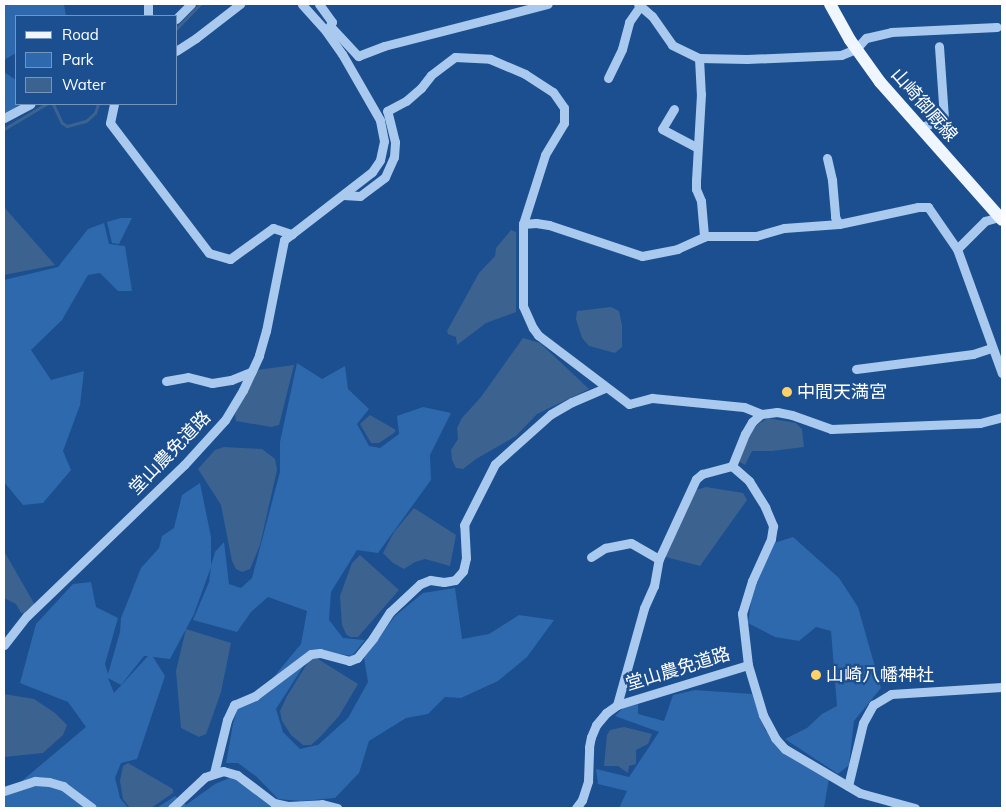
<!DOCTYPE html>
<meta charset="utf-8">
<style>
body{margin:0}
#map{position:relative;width:1006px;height:812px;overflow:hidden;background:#1b4f8f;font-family:Mulish,"Noto Sans JP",sans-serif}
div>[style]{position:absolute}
.green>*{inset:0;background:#2e69ad}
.water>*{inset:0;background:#3c6290}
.stream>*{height:3px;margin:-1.5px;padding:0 1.5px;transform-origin:1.5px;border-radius:1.5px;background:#3c6290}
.minor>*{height:9px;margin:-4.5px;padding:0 4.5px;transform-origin:4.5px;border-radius:4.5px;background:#a9c9ee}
.major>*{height:12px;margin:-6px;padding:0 6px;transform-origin:6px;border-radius:6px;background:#f0f6ff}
.dots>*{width:14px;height:14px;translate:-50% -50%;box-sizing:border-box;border:2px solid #1b4f8f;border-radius:50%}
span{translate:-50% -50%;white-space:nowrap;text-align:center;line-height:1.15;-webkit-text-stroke:4.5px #1b4f8f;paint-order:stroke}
.street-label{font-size:18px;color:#fff}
.poi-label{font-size:18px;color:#fff}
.left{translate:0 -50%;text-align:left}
.frame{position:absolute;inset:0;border:5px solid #fff;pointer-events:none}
.legend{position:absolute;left:15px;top:15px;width:162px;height:90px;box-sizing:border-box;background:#1b4f8f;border:1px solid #7695bc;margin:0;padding:6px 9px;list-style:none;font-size:15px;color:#fff}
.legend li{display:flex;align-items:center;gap:10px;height:25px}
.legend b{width:25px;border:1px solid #7695bc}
</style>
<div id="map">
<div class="green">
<i style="clip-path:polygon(4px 4px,64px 4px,66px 16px,16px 16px,16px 53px,4px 60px)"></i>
<i style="clip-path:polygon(4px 72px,16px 80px,16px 104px,21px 104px,4px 115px)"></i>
<i style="clip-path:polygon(121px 218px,132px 218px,119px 244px,112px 243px,107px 222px)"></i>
<i style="clip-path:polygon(104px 223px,109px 244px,125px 246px,132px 291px,118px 291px,100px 273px,88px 275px,62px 320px,31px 350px,51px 380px,84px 371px,80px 405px,63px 451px,71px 470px,43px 503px,23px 505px,4px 482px,4px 280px,58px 267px,88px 229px)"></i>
<i style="clip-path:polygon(evenodd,297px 363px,322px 379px,345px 366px,348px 389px,369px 409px,357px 424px,369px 446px,380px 448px,399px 434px,397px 416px,423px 407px,451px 413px,430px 455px,431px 480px,378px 553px,357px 550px,331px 592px,329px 620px,343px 638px,365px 640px,352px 656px,315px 650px,272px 679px,301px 644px,307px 611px,268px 597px,251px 612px,237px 632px,193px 620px,209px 582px,211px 567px,194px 614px,170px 659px,153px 657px,165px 676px,137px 759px,121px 763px,115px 778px,120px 798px,128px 808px,4px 808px,4px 796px,86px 727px,68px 702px,20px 683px,36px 624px,73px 584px,91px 582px,96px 607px,118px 618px,105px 664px,108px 674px,120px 632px,121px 618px,141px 568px,159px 548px,162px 536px,174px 528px,182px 495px,200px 483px,211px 537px,211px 566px,215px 552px,224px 542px,229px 584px,241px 588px,252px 578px,280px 472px,280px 442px,297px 363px,144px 656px,148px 656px,114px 693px,108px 678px,121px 685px,144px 656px)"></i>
<i style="clip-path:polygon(793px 537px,839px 578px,858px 607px,881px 688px,854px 721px,849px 765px,838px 774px,785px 739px,807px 728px,822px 714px,837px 706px,831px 631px,816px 627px,799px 641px,775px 637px,748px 623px,752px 595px,774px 543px)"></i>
<i style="clip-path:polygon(455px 588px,462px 639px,489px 634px,519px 615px,554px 620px,527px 657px,498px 681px,461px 698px,445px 697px,428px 714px,406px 718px,369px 741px,359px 773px,335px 798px,301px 801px,278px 799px,257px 777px,238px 763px,226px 763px,233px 724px,238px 707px,306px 662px,276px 709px,283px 732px,300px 749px,318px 745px,348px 718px,368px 682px,364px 658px,395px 616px,423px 593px)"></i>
<i style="clip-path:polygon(695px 690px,752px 694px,765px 730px,789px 756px,829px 778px,824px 808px,619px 808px,627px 791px,598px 784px,596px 769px,629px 777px,659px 732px,615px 716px,623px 708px,638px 704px,638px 714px,664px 721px,673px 695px)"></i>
<i style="clip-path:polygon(232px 777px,273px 808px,157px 808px,175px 796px,186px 805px,215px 784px)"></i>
</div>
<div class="water">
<i style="clip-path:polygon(4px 207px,55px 265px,4px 275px)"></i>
<i style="clip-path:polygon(511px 230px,516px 232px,516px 312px,486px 323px,457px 345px,456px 337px,448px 334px,447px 331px,479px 273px,495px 256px,496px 248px)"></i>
<i style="clip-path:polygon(611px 307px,619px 311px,622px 325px,622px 347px,615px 353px,589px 346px,582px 338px,576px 319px,577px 311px)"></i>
<i style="clip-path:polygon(523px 338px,540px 343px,589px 389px,537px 414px,516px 436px,476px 459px,463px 469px,456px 468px,452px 460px,451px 450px,458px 439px,457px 428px,462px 418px,481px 397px)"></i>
<i style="clip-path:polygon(294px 365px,279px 425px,271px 427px,236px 421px,235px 414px,257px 370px)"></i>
<i style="clip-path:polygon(370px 415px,396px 430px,394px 433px,379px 443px,371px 443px,360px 424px)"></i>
<i style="clip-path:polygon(768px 418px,796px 423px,802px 429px,804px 447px,772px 451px,752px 451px,745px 465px,738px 461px,752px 432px,757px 425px)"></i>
<i style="clip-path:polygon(224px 447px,262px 449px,275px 459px,277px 470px,260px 545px,250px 569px,242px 572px,236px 569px,232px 561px,221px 505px,198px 469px,215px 450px)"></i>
<i style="clip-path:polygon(706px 487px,743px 493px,747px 500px,700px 566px,662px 556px,693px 491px)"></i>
<i style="clip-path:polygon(414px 508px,456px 535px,450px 566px,425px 559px,415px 562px,404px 569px,393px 563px,383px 553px,394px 532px)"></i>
<i style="clip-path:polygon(4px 551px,35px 605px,25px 613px,21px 613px,16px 604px,4px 598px)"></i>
<i style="clip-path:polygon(360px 555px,399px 590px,358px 637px,350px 637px,346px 634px,342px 625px,340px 596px,352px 563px)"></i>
<i style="clip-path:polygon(186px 629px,231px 643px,221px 692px,209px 726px,206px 734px,199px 737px,181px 728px,176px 671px)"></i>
<i style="clip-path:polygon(310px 659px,318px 659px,358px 684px,339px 716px,321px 736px,311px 745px,303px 745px,291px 735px,282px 721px,280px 711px,287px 696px)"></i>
<i style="clip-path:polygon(4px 694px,34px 699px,55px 713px,67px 725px,63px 735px,43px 753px,4px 757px)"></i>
<i style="clip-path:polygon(624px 727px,652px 734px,648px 744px,636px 750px,636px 764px,629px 766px,628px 773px,618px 766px,604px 766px,607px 735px,610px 730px)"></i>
<i style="clip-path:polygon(128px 763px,173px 789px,173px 793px,151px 808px,130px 808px,123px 799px,120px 781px,123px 766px)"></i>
</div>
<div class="stream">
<i style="left:176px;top:29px;width:35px;rotate:-46deg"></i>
<i style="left:53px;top:104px;width:21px;rotate:65deg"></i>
<i style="left:62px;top:123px;width:6px;rotate:31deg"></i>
<i style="left:67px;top:126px;width:20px;rotate:-15deg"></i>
<i style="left:86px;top:121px;width:12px;rotate:-42deg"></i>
<i style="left:95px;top:113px;width:9px;rotate:-72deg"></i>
<i style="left:4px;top:129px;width:49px;rotate:-30.8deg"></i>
</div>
<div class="minor">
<i style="left:148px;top:4px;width:12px;rotate:90deg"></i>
<i style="left:319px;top:4px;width:22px;rotate:54deg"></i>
<i style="left:332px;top:22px;width:8px;rotate:120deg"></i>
<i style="left:638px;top:4px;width:18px;rotate:41deg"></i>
<i style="left:652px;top:16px;width:35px;rotate:55deg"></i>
<i style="left:672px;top:45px;width:30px;rotate:26deg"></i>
<i style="left:699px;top:58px;width:48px;rotate:1.2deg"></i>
<i style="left:747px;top:59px;width:94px;rotate:-2.4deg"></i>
<i style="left:841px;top:55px;width:16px;rotate:-22deg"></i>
<i style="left:856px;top:49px;width:15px;rotate:-48deg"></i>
<i style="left:866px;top:38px;width:26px;rotate:-13deg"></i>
<i style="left:891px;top:32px;width:106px;rotate:-2.7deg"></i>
<i style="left:176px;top:19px;width:21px;rotate:-45deg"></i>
<i style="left:331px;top:27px;width:40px;rotate:47deg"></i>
<i style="left:358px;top:56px;width:28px;rotate:-21deg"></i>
<i style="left:384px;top:46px;width:169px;rotate:-14.4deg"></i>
<i style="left:176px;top:51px;width:24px;rotate:-33deg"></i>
<i style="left:196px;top:38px;width:56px;rotate:-37.7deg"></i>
<i style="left:699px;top:58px;width:36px;rotate:87deg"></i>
<i style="left:701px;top:94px;width:86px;rotate:93.3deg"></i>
<i style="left:696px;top:180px;width:9px;rotate:90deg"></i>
<i style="left:696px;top:189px;width:13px;rotate:67deg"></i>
<i style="left:701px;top:201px;width:36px;rotate:85deg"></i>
<i style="left:608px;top:78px;width:32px;rotate:-64deg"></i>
<i style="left:622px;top:49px;width:28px;rotate:-75deg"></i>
<i style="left:629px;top:22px;width:19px;rotate:-55deg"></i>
<i style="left:114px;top:104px;width:19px;rotate:102deg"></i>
<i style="left:110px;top:123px;width:163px;rotate:52.7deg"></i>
<i style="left:209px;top:253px;width:22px;rotate:16deg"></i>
<i style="left:230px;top:259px;width:53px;rotate:-35.8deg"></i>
<i style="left:273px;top:228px;width:20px;rotate:18deg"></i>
<i style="left:674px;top:109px;width:23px;rotate:121deg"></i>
<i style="left:662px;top:129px;width:38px;rotate:28deg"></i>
<i style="left:4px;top:118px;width:30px;rotate:-28deg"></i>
<i style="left:920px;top:128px;width:26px;rotate:-23deg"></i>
<i style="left:944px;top:118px;width:72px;rotate:-94deg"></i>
<i style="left:827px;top:158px;width:23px;rotate:77deg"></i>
<i style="left:832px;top:180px;width:37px;rotate:85deg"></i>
<i style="left:835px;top:217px;width:8px;rotate:60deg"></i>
<i style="left:343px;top:195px;width:17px;rotate:3deg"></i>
<i style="left:360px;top:196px;width:31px;rotate:-37deg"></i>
<i style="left:385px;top:177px;width:22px;rotate:-66deg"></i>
<i style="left:394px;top:157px;width:15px;rotate:-86deg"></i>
<i style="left:395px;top:142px;width:32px;rotate:-104deg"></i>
<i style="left:387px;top:111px;width:21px;rotate:-28deg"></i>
<i style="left:406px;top:101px;width:20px;rotate:-41deg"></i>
<i style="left:421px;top:88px;width:16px;rotate:-52deg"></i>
<i style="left:431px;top:75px;width:30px;rotate:-37deg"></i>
<i style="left:455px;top:57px;width:35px;rotate:3deg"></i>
<i style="left:490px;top:59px;width:38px;rotate:23deg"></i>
<i style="left:525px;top:74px;width:33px;rotate:33deg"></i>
<i style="left:553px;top:92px;width:19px;rotate:55deg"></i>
<i style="left:564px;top:108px;width:15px;rotate:90deg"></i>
<i style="left:564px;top:123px;width:37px;rotate:121deg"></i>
<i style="left:545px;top:155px;width:72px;rotate:107.7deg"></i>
<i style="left:523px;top:224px;width:82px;rotate:90deg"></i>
<i style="left:523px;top:306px;width:24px;rotate:66deg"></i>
<i style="left:533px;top:328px;width:9px;rotate:54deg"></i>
<i style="left:538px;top:335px;width:114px;rotate:37.2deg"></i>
<i style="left:629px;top:404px;width:24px;rotate:-15deg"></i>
<i style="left:652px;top:398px;width:92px;rotate:5.6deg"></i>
<i style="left:744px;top:407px;width:18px;rotate:22deg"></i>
<i style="left:523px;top:224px;width:13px;rotate:-4deg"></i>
<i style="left:536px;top:223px;width:13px;rotate:9deg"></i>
<i style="left:549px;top:225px;width:98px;rotate:18.4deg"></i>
<i style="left:642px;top:256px;width:36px;rotate:-11deg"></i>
<i style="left:677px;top:249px;width:32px;rotate:-24deg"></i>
<i style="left:706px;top:236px;width:50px"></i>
<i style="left:756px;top:236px;width:29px;rotate:-16deg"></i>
<i style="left:784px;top:228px;width:55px;rotate:-4.2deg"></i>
<i style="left:839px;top:224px;width:81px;rotate:-12.1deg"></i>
<i style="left:918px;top:207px;width:10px"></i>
<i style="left:928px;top:207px;width:51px;rotate:55.4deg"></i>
<i style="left:957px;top:249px;width:132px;rotate:70.1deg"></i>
<i style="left:957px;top:249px;width:40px;rotate:-45deg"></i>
<i style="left:985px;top:221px;width:18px;rotate:-16deg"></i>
<i style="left:856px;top:369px;width:118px;rotate:-7.3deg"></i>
<i style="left:973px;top:354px;width:20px;rotate:-18deg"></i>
<i style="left:166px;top:381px;width:22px;rotate:-10deg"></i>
<i style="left:188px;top:377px;width:25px;rotate:14deg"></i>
<i style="left:212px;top:383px;width:19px;rotate:-9deg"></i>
<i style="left:231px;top:380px;width:22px;rotate:-22deg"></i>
<i style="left:732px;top:466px;width:23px;rotate:41deg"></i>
<i style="left:749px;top:481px;width:31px;rotate:58deg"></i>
<i style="left:765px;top:507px;width:21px;rotate:67deg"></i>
<i style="left:773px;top:526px;width:13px;rotate:99deg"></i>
<i style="left:771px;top:539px;width:46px;rotate:114.3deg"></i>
<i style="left:752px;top:581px;width:34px;rotate:107deg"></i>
<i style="left:742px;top:613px;width:52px;rotate:83.4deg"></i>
<i style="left:591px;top:557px;width:17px;rotate:-33deg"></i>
<i style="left:605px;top:548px;width:26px;rotate:-11deg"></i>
<i style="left:631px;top:543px;width:32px;rotate:30deg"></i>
<i style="left:4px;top:645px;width:37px;rotate:-52deg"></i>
<i style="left:27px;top:616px;width:218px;rotate:-43.9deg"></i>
<i style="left:184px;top:465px;width:61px;rotate:-47.7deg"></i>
<i style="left:225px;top:420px;width:35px;rotate:-59deg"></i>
<i style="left:243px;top:390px;width:38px;rotate:-65deg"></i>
<i style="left:259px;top:355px;width:25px;rotate:-74deg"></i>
<i style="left:266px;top:331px;width:93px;rotate:-78.8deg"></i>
<i style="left:284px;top:240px;width:111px;rotate:-37.7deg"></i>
<i style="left:372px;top:172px;width:14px;rotate:-56deg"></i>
<i style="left:380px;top:160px;width:19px;rotate:-78deg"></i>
<i style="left:384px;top:141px;width:21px;rotate:-101deg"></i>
<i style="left:380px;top:120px;width:76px;rotate:-119.9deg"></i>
<i style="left:342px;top:54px;width:28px;rotate:-125deg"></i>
<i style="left:326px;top:31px;width:36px;rotate:-132deg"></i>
<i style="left:617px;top:705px;width:101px;rotate:-74.4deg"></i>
<i style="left:644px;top:608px;width:24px;rotate:-66deg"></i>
<i style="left:654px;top:586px;width:27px;rotate:-80deg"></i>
<i style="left:659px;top:559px;width:88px;rotate:-65.2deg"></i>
<i style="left:696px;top:479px;width:8px;rotate:-40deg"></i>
<i style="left:702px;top:474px;width:31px;rotate:-15deg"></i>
<i style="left:732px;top:466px;width:35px;rotate:-68deg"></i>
<i style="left:745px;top:434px;width:14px;rotate:-60deg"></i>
<i style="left:752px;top:422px;width:12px;rotate:-42deg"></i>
<i style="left:761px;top:414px;width:16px;rotate:-7deg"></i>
<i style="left:777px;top:412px;width:15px;rotate:11deg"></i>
<i style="left:792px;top:415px;width:41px;rotate:19.7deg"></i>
<i style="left:831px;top:429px;width:149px;rotate:-2.3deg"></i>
<i style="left:980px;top:423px;width:23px;rotate:-15deg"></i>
<i style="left:214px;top:773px;width:55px;rotate:-76.2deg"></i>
<i style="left:227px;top:720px;width:17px;rotate:-65deg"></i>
<i style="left:234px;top:705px;width:23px;rotate:-23deg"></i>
<i style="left:255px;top:696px;width:70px;rotate:-36.9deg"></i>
<i style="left:311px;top:654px;width:9px;rotate:-6deg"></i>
<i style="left:320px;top:653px;width:30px;rotate:15deg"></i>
<i style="left:349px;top:661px;width:9px;rotate:-21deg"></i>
<i style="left:357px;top:658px;width:26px;rotate:-51deg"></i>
<i style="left:373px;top:638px;width:31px;rotate:-57deg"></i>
<i style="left:390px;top:612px;width:41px;rotate:-43deg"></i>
<i style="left:420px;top:584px;width:11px;rotate:-22deg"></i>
<i style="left:430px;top:580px;width:14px;rotate:8deg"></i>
<i style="left:444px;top:582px;width:11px;rotate:-10deg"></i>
<i style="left:455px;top:580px;width:12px;rotate:-48deg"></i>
<i style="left:463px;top:571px;width:13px;rotate:-77deg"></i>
<i style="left:466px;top:558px;width:33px;rotate:-93deg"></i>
<i style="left:464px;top:525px;width:68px;rotate:-63.1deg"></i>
<i style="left:495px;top:464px;width:75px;rotate:-41.8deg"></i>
<i style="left:551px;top:414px;width:24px;rotate:-30deg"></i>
<i style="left:572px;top:402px;width:36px;rotate:-23deg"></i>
<i style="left:848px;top:786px;width:65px;rotate:-76.6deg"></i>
<i style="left:863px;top:723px;width:21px;rotate:-61deg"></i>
<i style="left:873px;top:705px;width:21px;rotate:-31deg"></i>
<i style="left:891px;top:694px;width:111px;rotate:-3.6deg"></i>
<i style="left:4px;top:791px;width:33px;rotate:-18deg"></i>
<i style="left:35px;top:781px;width:14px;rotate:4deg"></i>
<i style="left:49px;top:782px;width:15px;rotate:16deg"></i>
<i style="left:63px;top:786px;width:36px;rotate:37deg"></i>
<i style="left:172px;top:808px;width:45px;rotate:-43.2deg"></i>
<i style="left:205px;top:777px;width:19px;rotate:-18deg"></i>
<i style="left:223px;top:771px;width:15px;rotate:16deg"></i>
<i style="left:237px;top:775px;width:46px;rotate:37.1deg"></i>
<i style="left:274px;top:803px;width:14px;rotate:12deg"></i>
<i style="left:288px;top:806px;width:34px;rotate:-3deg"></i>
<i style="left:322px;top:804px;width:16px;rotate:15deg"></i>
<i style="left:576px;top:808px;width:10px;rotate:-53deg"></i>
<i style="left:582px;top:800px;width:20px;rotate:-72deg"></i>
<i style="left:588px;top:781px;width:34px;rotate:-88deg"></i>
<i style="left:589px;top:747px;width:10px;rotate:-79deg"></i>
<i style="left:591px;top:737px;width:13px;rotate:-67deg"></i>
<i style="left:596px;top:725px;width:16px;rotate:-50deg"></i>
<i style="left:606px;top:713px;width:14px;rotate:-36deg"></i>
<i style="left:617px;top:705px;width:137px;rotate:-17deg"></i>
<i style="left:748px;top:665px;width:52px;rotate:73.3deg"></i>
<i style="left:763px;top:715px;width:26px;rotate:62deg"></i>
<i style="left:775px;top:738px;width:15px;rotate:48deg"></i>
<i style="left:785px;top:749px;width:87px;rotate:30.4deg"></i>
<i style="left:860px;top:793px;width:57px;rotate:15.3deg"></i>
</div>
<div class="major">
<i style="left:830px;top:4px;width:41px;rotate:60.9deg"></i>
<i style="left:850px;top:40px;width:52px;rotate:54.5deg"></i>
<i style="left:880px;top:82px;width:184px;rotate:48.5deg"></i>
</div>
<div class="dots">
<i style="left:787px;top:392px;background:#ffd166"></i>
<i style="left:816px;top:675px;background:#ffd166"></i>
</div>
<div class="street-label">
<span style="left:924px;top:105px;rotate:49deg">山崎御厩線</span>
<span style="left:170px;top:453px;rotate:-46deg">堂山農免道路</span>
<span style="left:678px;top:669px;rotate:-17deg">堂山農免道路</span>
</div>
<div class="poi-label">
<span class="left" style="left:797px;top:392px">中間天満宮</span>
<span class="left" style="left:826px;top:675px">山崎八幡神社</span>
</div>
<div class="frame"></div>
<ul class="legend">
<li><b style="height:6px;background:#f0f6ff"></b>Road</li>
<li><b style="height:14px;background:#2e69ad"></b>Park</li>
<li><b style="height:14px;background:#3c6290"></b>Water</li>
</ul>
</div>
